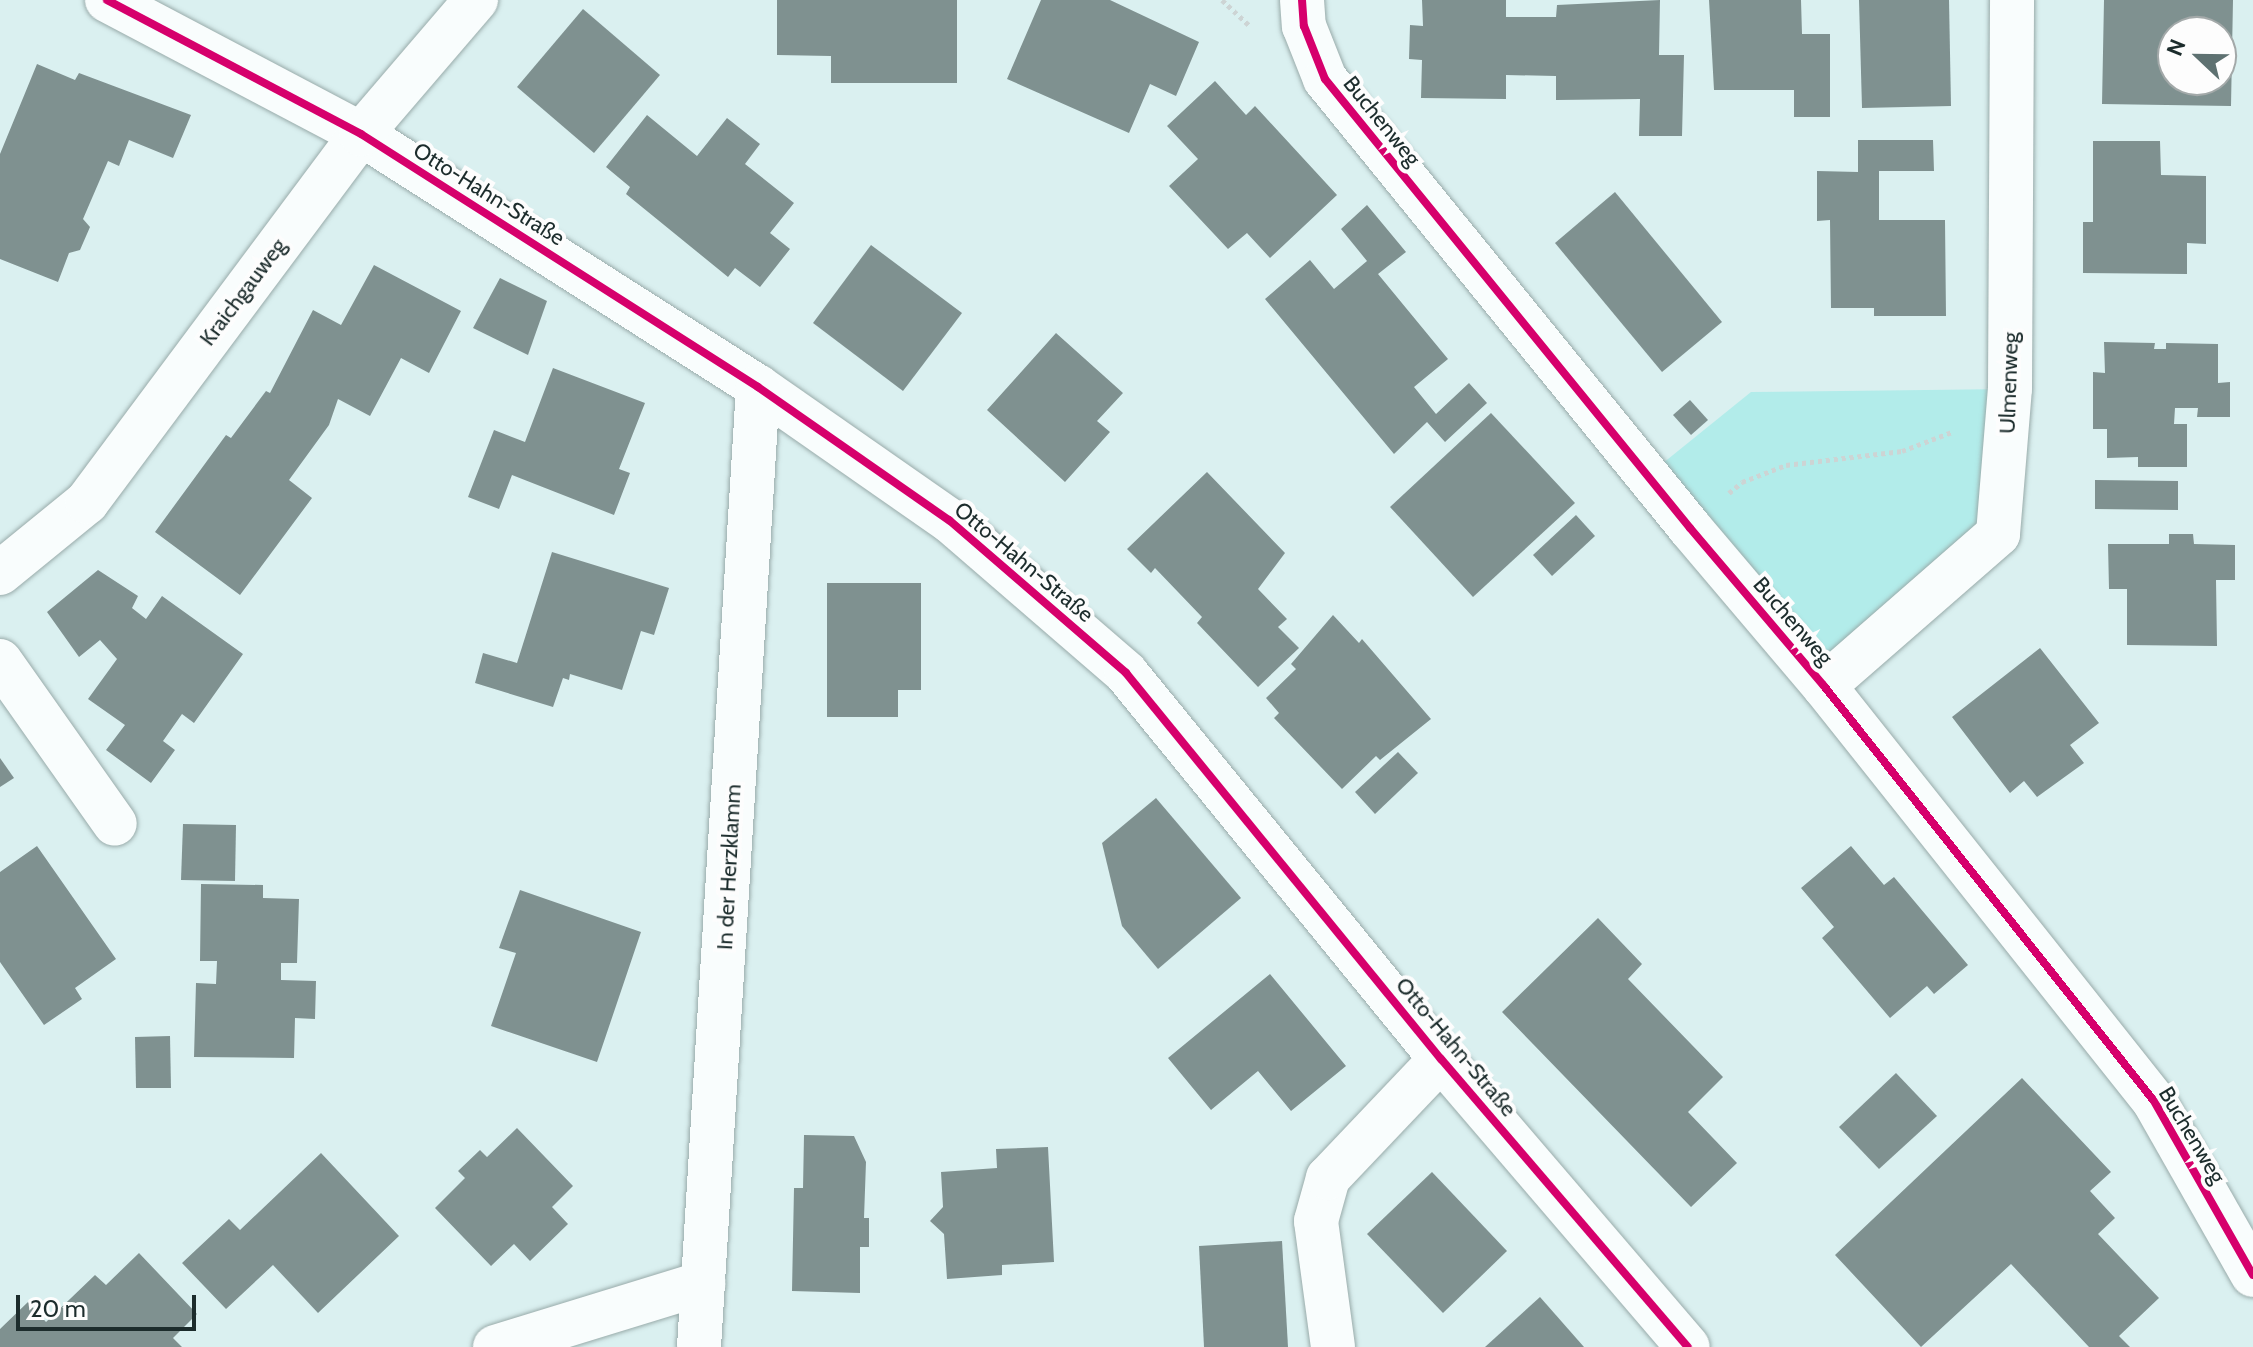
<!DOCTYPE html>
<meta charset="utf-8">
<style>
body{margin:0}
#map{position:relative;width:2253px;height:1347px;overflow:hidden;background:#daf0f0;font-family:Cabin,sans-serif}
div>[style]{position:absolute}
.green>*{inset:0;background:#b2ecea}
.building>*{inset:0;background:#7f9190}
.path>*{height:5px;margin-top:-2.5px;transform-origin:0;background:repeating-linear-gradient(90deg,#cdd4d4 0 4px,transparent 0 8px)}
.roads{filter:drop-shadow(0 0 2px #99abaa) drop-shadow(0 0 2px #99abaa)}
.minor>*{height:44px;margin:-22px;padding:0 22px;transform-origin:22px;border-radius:22px;background:#f9fdfd}
.cycleway>*{height:8px;margin:-4px;padding:0 4px;transform-origin:4px;border-radius:4px;background:#d6006c}
span{translate:-50% -50%;white-space:nowrap;text-align:center;line-height:1.15;-webkit-text-stroke:8px #fdfdfd;paint-order:stroke}
.street-label{font-size:22px;color:#1c2c2c}
.north{position:absolute;left:2157px;top:16px;width:80px;height:80px;box-sizing:border-box;background:#fdfdfd;border:2px solid #a3a9a9;border-radius:50%;rotate:292deg;font-size:22px;font-weight:700;line-height:32px;text-align:center;color:#1c2c2c}
.north::after{content:'';display:block;margin:auto;width:28px;height:36px;background:#5e7171;clip-path:polygon(50% 0,100% 100%,50% 72%,0 100%)}
.scale{position:absolute;left:16px;top:1295px;width:180px;height:36px;box-sizing:border-box;border:4px solid #1c2c2c;border-top:0;padding-left:10px;font-size:24px;line-height:28px;white-space:nowrap;color:#1c2c2c;-webkit-text-stroke:6px #fdfdfd;paint-order:stroke}
</style>
<div id="map">
<div class="green">
<i style="clip-path:polygon(2010px 389px,1998px 534px,1824px 686px,1647px 476px,1751px 392px)"></i>
</div>
<div class="building">
<i style="clip-path:polygon(777px 0,957px 0,957px 83px,831px 83px,831px 56px,777px 55px)"></i>
<i style="clip-path:polygon(1041px 0,1110px 0,1199px 42px,1176px 96px,1150px 84px,1129px 133px,1007px 79px)"></i>
<i style="clip-path:polygon(1422px 0,1506px 0,1506px 17px,1556px 17px,1557px 5px,1660px 0,1659px 55px,1684px 55px,1682px 136px,1639px 136px,1640px 99px,1556px 100px,1556px 76px,1506px 75px,1506px 99px,1421px 98px,1422px 60px,1409px 59px,1410px 25px,1423px 26px)"></i>
<i style="clip-path:polygon(1709px 0,1801px 0,1802px 34px,1830px 34px,1830px 117px,1794px 117px,1794px 90px,1714px 90px)"></i>
<i style="clip-path:polygon(1859px 0,1949px 0,1951px 106px,1862px 108px)"></i>
<i style="clip-path:polygon(evenodd,2104px 0,2233px 0,2231px 106px,2102px 104px,2104px 0,2173px 32px,2221px 32px,2221px 80px,2173px 80px,2173px 32px)"></i>
<i style="clip-path:polygon(583px 9px,660px 75px,594px 153px,517px 87px)"></i>
<i style="clip-path:polygon(37px 64px,75px 80px,79px 73px,191px 115px,173px 158px,129px 140px,119px 166px,108px 161px,83px 219px,90px 227px,80px 250px,69px 253px,58px 282px,0 259px,0 154px)"></i>
<i style="clip-path:polygon(1215px 81px,1246px 115px,1255px 106px,1337px 195px,1270px 258px,1247px 233px,1228px 249px,1169px 186px,1198px 159px,1167px 126px)"></i>
<i style="clip-path:polygon(647px 115px,697px 156px,727px 118px,760px 144px,745px 164px,794px 203px,770px 233px,790px 249px,760px 287px,735px 268px,728px 277px,626px 194px,630px 187px,606px 167px)"></i>
<i style="clip-path:polygon(1858px 140px,1933px 140px,1934px 171px,1879px 171px,1879px 220px,1945px 220px,1946px 316px,1874px 316px,1874px 308px,1831px 308px,1830px 220px,1817px 221px,1817px 171px,1858px 172px)"></i>
<i style="clip-path:polygon(2093px 141px,2160px 141px,2161px 175px,2206px 176px,2206px 244px,2187px 243px,2187px 274px,2083px 273px,2083px 222px,2093px 222px)"></i>
<i style="clip-path:polygon(1615px 192px,1722px 322px,1662px 372px,1555px 243px)"></i>
<i style="clip-path:polygon(1367px 205px,1406px 252px,1378px 274px,1448px 359px,1414px 387px,1436px 414px,1469px 383px,1487px 403px,1445px 442px,1427px 422px,1394px 454px,1265px 299px,1310px 260px,1334px 289px,1367px 261px,1341px 229px)"></i>
<i style="clip-path:polygon(871px 245px,962px 313px,903px 391px,813px 323px)"></i>
<i style="clip-path:polygon(374px 265px,461px 311px,429px 373px,401px 358px,370px 416px,338px 399px,329px 425px,289px 480px,312px 498px,240px 595px,155px 532px,226px 435px,231px 438px,266px 391px,270px 393px,313px 310px,341px 325px)"></i>
<i style="clip-path:polygon(500px 278px,547px 301px,528px 355px,473px 328px)"></i>
<i style="clip-path:polygon(1056px 333px,1123px 393px,1097px 421px,1110px 432px,1065px 482px,987px 410px)"></i>
<i style="clip-path:polygon(2104px 342px,2155px 343px,2154px 349px,2166px 349px,2166px 343px,2218px 344px,2218px 383px,2230px 382px,2230px 417px,2197px 417px,2198px 408px,2175px 408px,2174px 424px,2187px 424px,2187px 467px,2138px 467px,2138px 457px,2107px 458px,2107px 429px,2093px 429px,2093px 372px,2105px 373px)"></i>
<i style="clip-path:polygon(553px 368px,645px 403px,619px 469px,630px 473px,614px 515px,512px 475px,499px 509px,468px 497px,494px 430px,525px 442px)"></i>
<i style="clip-path:polygon(1690px 400px,1708px 420px,1691px 435px,1673px 415px)"></i>
<i style="clip-path:polygon(1491px 413px,1575px 503px,1473px 597px,1390px 507px)"></i>
<i style="clip-path:polygon(1207px 472px,1285px 553px,1258px 589px,1287px 619px,1278px 627px,1299px 648px,1258px 687px,1197px 623px,1202px 617px,1155px 568px,1151px 573px,1127px 549px)"></i>
<i style="clip-path:polygon(2095px 480px,2178px 481px,2178px 510px,2095px 509px)"></i>
<i style="clip-path:polygon(1576px 515px,1595px 536px,1552px 576px,1533px 555px)"></i>
<i style="clip-path:polygon(2169px 534px,2193px 534px,2194px 544px,2235px 545px,2235px 580px,2216px 580px,2217px 646px,2127px 645px,2127px 589px,2109px 589px,2108px 544px,2169px 544px)"></i>
<i style="clip-path:polygon(552px 552px,669px 588px,654px 635px,641px 631px,622px 690px,570px 674px,569px 680px,563px 678px,553px 707px,475px 683px,483px 653px,517px 663px)"></i>
<i style="clip-path:polygon(98px 570px,138px 596px,132px 608px,146px 619px,162px 596px,243px 654px,194px 723px,182px 714px,163px 741px,175px 750px,151px 783px,106px 750px,125px 725px,88px 699px,117px 659px,100px 640px,79px 657px,47px 612px)"></i>
<i style="clip-path:polygon(827px 583px,921px 583px,921px 690px,898px 690px,898px 717px,827px 717px)"></i>
<i style="clip-path:polygon(1333px 615px,1359px 643px,1362px 639px,1431px 719px,1380px 760px,1376px 756px,1342px 789px,1274px 718px,1279px 713px,1266px 698px,1296px 669px,1291px 664px)"></i>
<i style="clip-path:polygon(2040px 648px,2099px 723px,2070px 745px,2084px 763px,2037px 797px,2024px 781px,2010px 793px,1952px 717px)"></i>
<i style="clip-path:polygon(1398px 752px,1418px 773px,1375px 814px,1355px 792px)"></i>
<i style="clip-path:polygon(0 758px,14px 778px,0 787px)"></i>
<i style="clip-path:polygon(1156px 798px,1241px 898px,1158px 969px,1122px 926px,1102px 843px)"></i>
<i style="clip-path:polygon(183px 824px,236px 825px,235px 881px,181px 880px)"></i>
<i style="clip-path:polygon(37px 846px,116px 959px,75px 988px,82px 999px,44px 1025px,0 962px,0 872px)"></i>
<i style="clip-path:polygon(1851px 846px,1884px 885px,1894px 877px,1968px 965px,1934px 994px,1927px 986px,1890px 1018px,1822px 938px,1834px 927px,1801px 888px)"></i>
<i style="clip-path:polygon(201px 884px,263px 885px,263px 898px,299px 899px,297px 963px,281px 963px,281px 980px,316px 981px,315px 1019px,295px 1018px,294px 1058px,194px 1057px,196px 983px,216px 984px,217px 961px,200px 961px)"></i>
<i style="clip-path:polygon(520px 890px,641px 932px,597px 1062px,491px 1026px,516px 953px,499px 948px)"></i>
<i style="clip-path:polygon(1598px 918px,1642px 964px,1628px 979px,1723px 1077px,1688px 1112px,1737px 1163px,1691px 1207px,1502px 1012px)"></i>
<i style="clip-path:polygon(1270px 974px,1346px 1066px,1291px 1111px,1258px 1071px,1211px 1110px,1168px 1058px)"></i>
<i style="clip-path:polygon(170px 1036px,171px 1088px,136px 1088px,135px 1037px)"></i>
<i style="clip-path:polygon(1896px 1073px,1937px 1116px,1879px 1169px,1839px 1127px)"></i>
<i style="clip-path:polygon(2022px 1078px,2111px 1172px,2090px 1191px,2115px 1218px,2098px 1234px,2159px 1298px,2119px 1336px,2130px 1347px,2089px 1347px,2011px 1264px,1921px 1347px,1835px 1255px)"></i>
<i style="clip-path:polygon(517px 1128px,573px 1186px,552px 1207px,568px 1224px,530px 1261px,514px 1244px,491px 1266px,435px 1208px,465px 1178px,458px 1171px,480px 1150px,487px 1157px)"></i>
<i style="clip-path:polygon(804px 1135px,854px 1136px,866px 1162px,864px 1218px,869px 1218px,869px 1247px,860px 1247px,860px 1293px,792px 1291px,794px 1188px,803px 1188px)"></i>
<i style="clip-path:polygon(1048px 1147px,1054px 1262px,1002px 1265px,1002px 1275px,947px 1279px,944px 1234px,930px 1221px,943px 1207px,941px 1172px,997px 1168px,996px 1149px)"></i>
<i style="clip-path:polygon(321px 1153px,399px 1236px,318px 1313px,273px 1265px,226px 1309px,182px 1263px,229px 1219px,240px 1230px)"></i>
<i style="clip-path:polygon(1432px 1172px,1507px 1251px,1443px 1313px,1367px 1234px)"></i>
<i style="clip-path:polygon(1282px 1241px,1288px 1347px,1204px 1347px,1199px 1246px)"></i>
<i style="clip-path:polygon(139px 1253px,197px 1314px,173px 1338px,182px 1347px,0 1347px,0 1329px,28px 1302px,46px 1322px,95px 1275px,106px 1285px)"></i>
<i style="clip-path:polygon(1540px 1297px,1584px 1347px,1485px 1347px)"></i>
</div>
<div class="path">
<i style="left:1222px;top:0;width:38px;rotate:43deg"></i>
<i style="left:1729px;top:493px;width:17px;rotate:-40deg"></i>
<i style="left:1742px;top:482px;width:47px;rotate:-21.1deg"></i>
<i style="left:1786px;top:465px;width:117px;rotate:-6.9deg"></i>
<i style="left:1902px;top:451px;width:53px;rotate:-20.8deg"></i>
</div>
<div class="roads">
<div class="minor">
<i style="left:107px;top:0;width:287px;rotate:27.8deg"></i>
<i style="left:361px;top:134px;width:471px;rotate:32.5deg"></i>
<i style="left:758px;top:387px;width:233px;rotate:34.9deg"></i>
<i style="left:949px;top:520px;width:234px;rotate:40.8deg"></i>
<i style="left:1126px;top:673px;width:498px;rotate:50.8deg"></i>
<i style="left:1441px;top:1059px;width:379px;rotate:49.4deg"></i>
<i style="left:1302px;top:0;width:26px;rotate:86deg"></i>
<i style="left:1304px;top:26px;width:57px;rotate:68.4deg"></i>
<i style="left:1325px;top:79px;width:579px;rotate:50.89deg"></i>
<i style="left:1690px;top:528px;width:207px;rotate:49.7deg"></i>
<i style="left:1824px;top:686px;width:530px;rotate:51.51deg"></i>
<i style="left:2154px;top:1101px;width:200px;rotate:60.4deg"></i>
<i style="left:0;top:573px;width:112px;rotate:-39.2deg"></i>
<i style="left:87px;top:502px;width:459px;rotate:-53.3deg"></i>
<i style="left:361px;top:134px;width:177px;rotate:-49.4deg"></i>
<i style="left:0;top:661px;width:199px;rotate:54.8deg"></i>
<i style="left:1824px;top:686px;width:231px;rotate:-41.1deg"></i>
<i style="left:1998px;top:534px;width:145px;rotate:-85.3deg"></i>
<i style="left:2010px;top:389px;width:389px;rotate:-89.7deg"></i>
<i style="left:495px;top:1347px;width:218px;rotate:-17.1deg"></i>
<i style="left:699px;top:1347px;width:962px;rotate:-86.48deg"></i>
<i style="left:1333px;top:1347px;width:127px;rotate:-97.7deg"></i>
<i style="left:1316px;top:1221px;width:45px;rotate:-74.4deg"></i>
<i style="left:1328px;top:1178px;width:164px;rotate:-46.5deg"></i>
</div>
</div>
<div class="cycleway">
<i style="left:107px;top:0;width:287px;rotate:27.8deg"></i>
<i style="left:361px;top:134px;width:471px;rotate:32.5deg"></i>
<i style="left:758px;top:387px;width:233px;rotate:34.9deg"></i>
<i style="left:949px;top:520px;width:234px;rotate:40.8deg"></i>
<i style="left:1126px;top:673px;width:498px;rotate:50.8deg"></i>
<i style="left:1441px;top:1059px;width:379px;rotate:49.4deg"></i>
<i style="left:1302px;top:0;width:26px;rotate:86deg"></i>
<i style="left:1304px;top:26px;width:57px;rotate:68.4deg"></i>
<i style="left:1325px;top:79px;width:579px;rotate:50.89deg"></i>
<i style="left:1690px;top:528px;width:207px;rotate:49.7deg"></i>
<i style="left:1824px;top:686px;width:530px;rotate:51.51deg"></i>
<i style="left:2154px;top:1101px;width:200px;rotate:60.4deg"></i>
</div>
<div class="street-label">
<span style="left:1382px;top:121px;rotate:51deg">Buchenweg</span>
<span style="left:489px;top:194px;rotate:32deg">Otto-Hahn-Straße</span>
<span style="left:243px;top:292px;rotate:-53deg">Kraichgauweg</span>
<span style="left:2009px;top:383px;rotate:-88deg">Ulmenweg</span>
<span style="left:1024px;top:562px;rotate:40deg">Otto-Hahn-Straße</span>
<span style="left:1793px;top:621px;rotate:49deg">Buchenweg</span>
<span style="left:729px;top:867px;rotate:-87deg">In der Herzklamm</span>
<span style="left:1456px;top:1047px;rotate:50deg">Otto-Hahn-Straße</span>
<span style="left:2192px;top:1135px;rotate:59deg">Buchenweg</span>
</div>
<div class="north">N</div>
<div class="scale">20 m</div>
</div>
